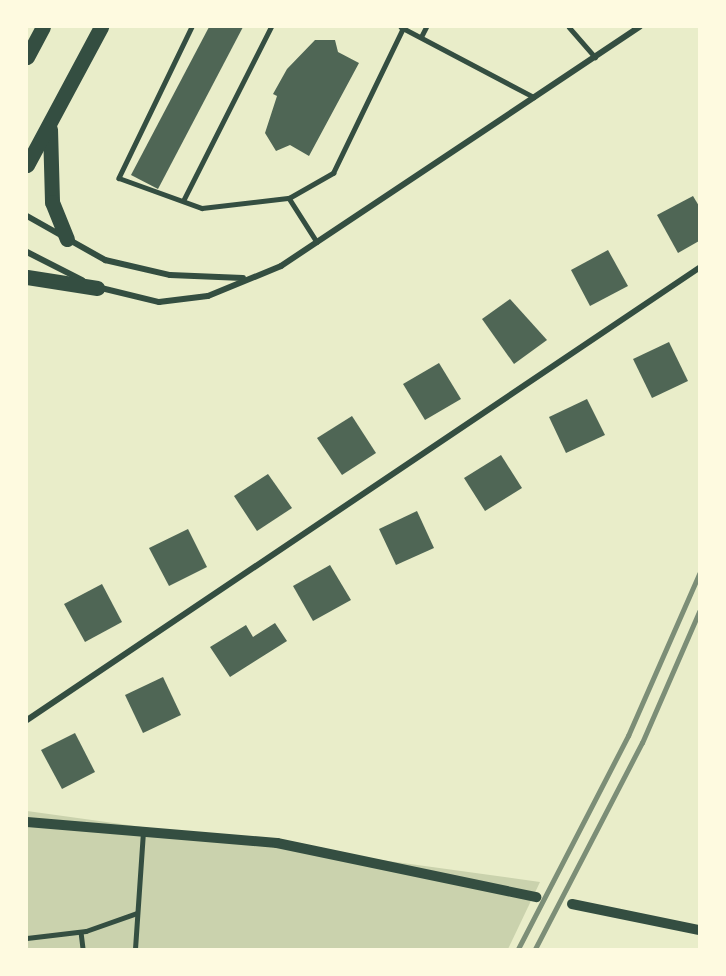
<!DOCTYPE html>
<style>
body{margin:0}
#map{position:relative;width:726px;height:976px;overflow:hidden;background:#e9edc9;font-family:"Sofia Sans Condensed",sans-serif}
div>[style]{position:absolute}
.green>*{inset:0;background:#cad2ad}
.building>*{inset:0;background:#4f6655}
.service>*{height:4.5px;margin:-2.25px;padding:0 2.25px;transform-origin:2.25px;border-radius:2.25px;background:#344e41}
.minor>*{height:6px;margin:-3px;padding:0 3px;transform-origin:3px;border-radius:3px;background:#344e41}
.tertiary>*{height:10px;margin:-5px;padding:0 5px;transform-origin:5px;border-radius:5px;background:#344e41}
.primary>*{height:15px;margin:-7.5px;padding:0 7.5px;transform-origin:7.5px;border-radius:7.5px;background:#344e41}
.rail>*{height:4.5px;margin:-2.25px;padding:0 2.25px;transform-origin:2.25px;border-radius:2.25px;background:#7c8e77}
span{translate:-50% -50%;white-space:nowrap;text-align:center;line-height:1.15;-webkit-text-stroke:4.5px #fefae0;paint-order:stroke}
.frame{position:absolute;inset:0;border:28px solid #fefae0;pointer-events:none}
</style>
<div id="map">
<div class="green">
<i style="clip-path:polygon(27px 811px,540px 882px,508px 949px,27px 949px)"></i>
</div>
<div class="building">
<i style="clip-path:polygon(209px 27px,243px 27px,158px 189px,131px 175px)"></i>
<i style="clip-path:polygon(315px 40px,335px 40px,338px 52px,359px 63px,309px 156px,290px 145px,276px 151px,265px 133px,277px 96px,273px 94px,287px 69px)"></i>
<i style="clip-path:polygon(693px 196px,699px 206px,699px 241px,678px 253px,657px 215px)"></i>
<i style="clip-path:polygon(608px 250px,628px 286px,590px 306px,571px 270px)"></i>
<i style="clip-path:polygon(510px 299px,547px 340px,514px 364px,482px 319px)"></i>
<i style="clip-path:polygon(669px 342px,688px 381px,652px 398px,633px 359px)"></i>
<i style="clip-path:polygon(439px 363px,461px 399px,425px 420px,403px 384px)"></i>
<i style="clip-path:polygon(587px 399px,605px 435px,566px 453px,549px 417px)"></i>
<i style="clip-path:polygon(352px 416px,376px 453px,342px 475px,317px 438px)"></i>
<i style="clip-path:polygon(501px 455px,522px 488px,485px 511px,464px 478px)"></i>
<i style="clip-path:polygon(268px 474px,292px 508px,257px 531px,234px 496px)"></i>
<i style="clip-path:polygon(417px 511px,434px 548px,396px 565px,379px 529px)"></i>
<i style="clip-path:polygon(188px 529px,207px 567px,169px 586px,149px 548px)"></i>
<i style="clip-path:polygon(330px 565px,351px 600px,313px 621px,293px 586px)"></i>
<i style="clip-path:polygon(102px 584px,122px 622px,85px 642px,64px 604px)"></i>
<i style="clip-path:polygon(275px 623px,287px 641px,230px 677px,210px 647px,246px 625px,253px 637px)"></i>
<i style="clip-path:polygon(163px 677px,181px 715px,143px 733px,125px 695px)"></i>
<i style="clip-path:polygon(75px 733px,95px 772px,62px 789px,41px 750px)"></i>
</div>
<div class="service">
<i style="left:192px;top:27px;width:168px;rotate:115.8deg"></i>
<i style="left:119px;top:178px;width:88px;rotate:19.9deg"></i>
<i style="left:202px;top:208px;width:88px;rotate:-6.6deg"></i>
<i style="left:289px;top:198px;width:51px;rotate:-29.6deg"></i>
<i style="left:333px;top:173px;width:161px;rotate:-64.2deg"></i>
<i style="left:401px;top:27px;width:150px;rotate:27.8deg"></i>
<i style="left:569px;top:27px;width:40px;rotate:49deg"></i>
<i style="left:421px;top:37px;width:11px;rotate:-63deg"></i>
<i style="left:289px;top:198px;width:52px;rotate:57.5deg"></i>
<i style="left:183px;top:201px;width:195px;rotate:-63.2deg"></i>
<i style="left:81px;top:932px;width:17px;rotate:83deg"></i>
<i style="left:27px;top:938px;width:59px;rotate:-6.8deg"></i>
<i style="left:86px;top:931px;width:54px;rotate:-19.4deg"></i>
<i style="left:135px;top:949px;width:118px;rotate:-86.1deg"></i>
</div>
<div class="minor">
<i style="left:27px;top:216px;width:90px;rotate:29.4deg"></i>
<i style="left:105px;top:260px;width:67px;rotate:13deg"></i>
<i style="left:170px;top:275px;width:73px;rotate:2.4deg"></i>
<i style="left:27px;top:252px;width:62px;rotate:27deg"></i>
<i style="left:97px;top:287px;width:64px;rotate:13.6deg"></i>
<i style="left:159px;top:302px;width:49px;rotate:-7deg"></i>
<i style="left:208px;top:296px;width:79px;rotate:-22.3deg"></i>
<i style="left:281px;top:266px;width:431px;rotate:-33.7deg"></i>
<i style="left:27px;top:720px;width:810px;rotate:-33.93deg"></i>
</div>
<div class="tertiary">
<i style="left:27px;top:822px;width:251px;rotate:4.8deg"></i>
<i style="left:277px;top:843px;width:265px;rotate:11.8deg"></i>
<i style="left:572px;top:904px;width:130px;rotate:11.6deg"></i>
</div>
<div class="primary">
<i style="left:27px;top:57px;width:34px;rotate:-62deg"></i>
<i style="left:50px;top:129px;width:73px;rotate:88.4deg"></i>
<i style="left:52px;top:202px;width:40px;rotate:68deg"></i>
<i style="left:27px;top:165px;width:157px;rotate:-61.8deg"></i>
<i style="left:27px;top:277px;width:71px;rotate:8.9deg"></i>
</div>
<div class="rail">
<i style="left:518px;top:949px;width:240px;rotate:-62.7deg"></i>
<i style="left:628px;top:736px;width:177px;rotate:-66.3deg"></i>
<i style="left:535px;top:949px;width:232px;rotate:-62.6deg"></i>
<i style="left:642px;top:743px;width:143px;rotate:-66.5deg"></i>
</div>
<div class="frame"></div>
</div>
